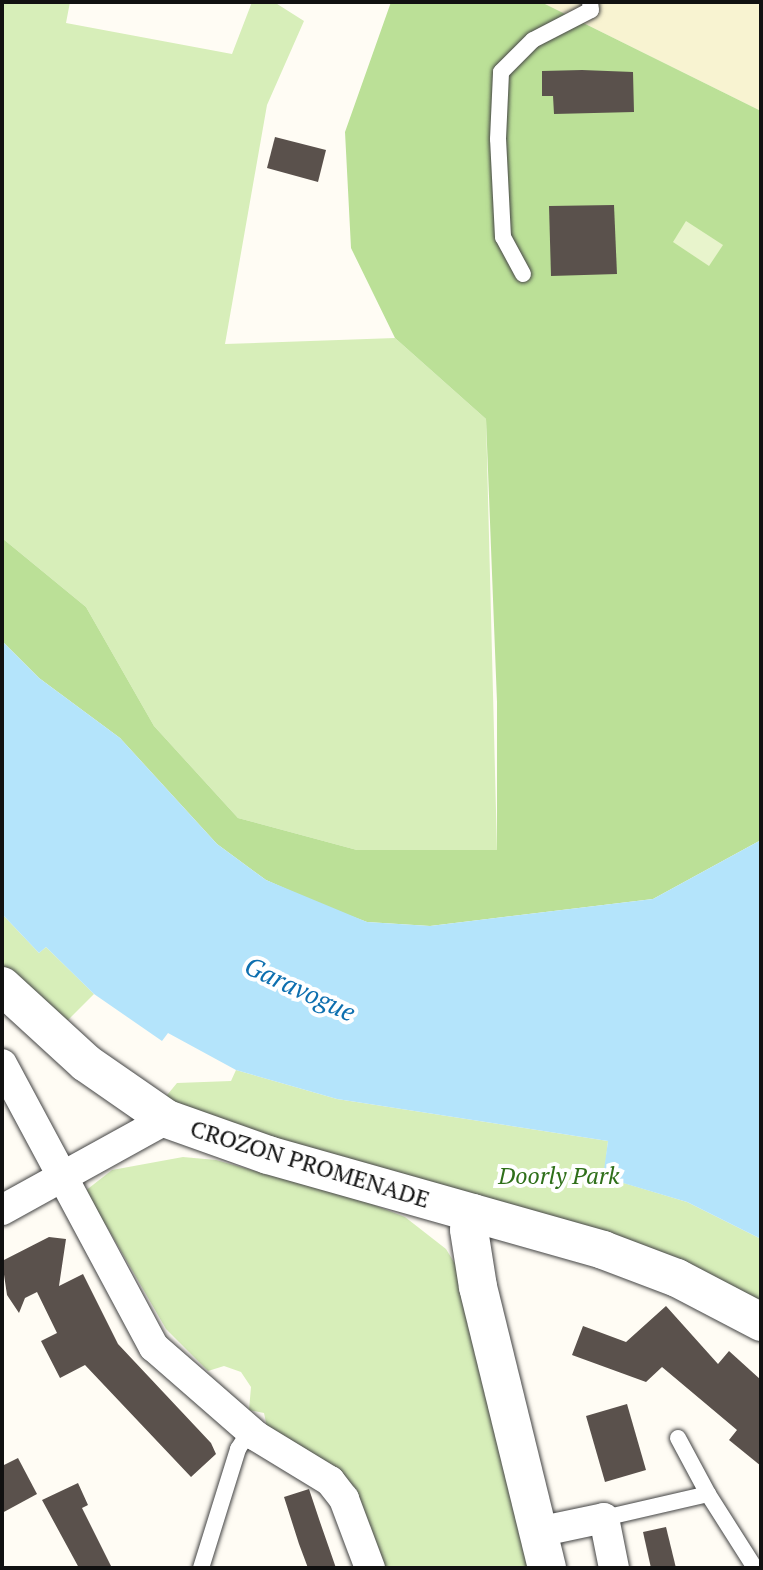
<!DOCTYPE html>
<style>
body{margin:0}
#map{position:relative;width:763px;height:1570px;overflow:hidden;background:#fffcf4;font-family:"PT Serif",serif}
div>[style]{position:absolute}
.farmland>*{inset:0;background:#f8f3d1}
.green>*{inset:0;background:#d7eeb9}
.forest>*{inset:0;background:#bbe097}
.pitch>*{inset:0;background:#e8f4cc}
.water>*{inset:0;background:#b4e4fb}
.building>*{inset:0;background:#5a514c}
.roads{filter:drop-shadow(0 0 2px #444) drop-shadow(0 0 2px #444)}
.service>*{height:16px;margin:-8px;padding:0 8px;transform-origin:8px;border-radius:8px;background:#fff}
.minor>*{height:30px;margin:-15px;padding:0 15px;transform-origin:15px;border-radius:15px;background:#fff}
.tertiary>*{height:38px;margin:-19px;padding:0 19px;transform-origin:19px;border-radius:19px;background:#fff}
span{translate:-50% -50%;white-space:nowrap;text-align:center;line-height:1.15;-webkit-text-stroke:8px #fff;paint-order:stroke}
.street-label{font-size:24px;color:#111}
.park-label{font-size:24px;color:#2f6f1a;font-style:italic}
.water-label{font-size:26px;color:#0d6faf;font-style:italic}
.frame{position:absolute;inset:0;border:4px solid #111;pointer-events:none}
</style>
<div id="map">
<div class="farmland">
<i style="clip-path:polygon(541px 2px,761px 2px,761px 111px)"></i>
</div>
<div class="green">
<i style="clip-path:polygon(2px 2px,70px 2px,66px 23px,232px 54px,252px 2px,274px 2px,304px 21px,267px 105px,225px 344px,395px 338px,486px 419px,497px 850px,357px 850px,238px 818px,154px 726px,86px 607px,2px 538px)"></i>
<i style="clip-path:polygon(2px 914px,39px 953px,46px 947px,94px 994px,65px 1023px,2px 967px)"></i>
<i style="clip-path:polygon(236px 1070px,337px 1099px,608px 1141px,604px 1177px,687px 1202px,761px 1239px,761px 1308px,163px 1100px,177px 1083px,231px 1081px)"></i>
<i style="clip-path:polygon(183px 1157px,216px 1160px,369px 1203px,405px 1217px,446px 1249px,462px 1275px,531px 1568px,381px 1568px,360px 1501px,268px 1432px,264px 1413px,249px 1410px,251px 1387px,241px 1372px,224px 1366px,208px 1371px,166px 1329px,106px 1225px,92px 1221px,80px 1195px,112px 1170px)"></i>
</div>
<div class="forest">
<i style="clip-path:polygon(391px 2px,541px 2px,761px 111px,761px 840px,653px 899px,430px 926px,367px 922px,327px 907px,266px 880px,217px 844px,120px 738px,39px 678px,2px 641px,2px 538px,86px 607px,154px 726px,238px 818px,357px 850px,497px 850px,497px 702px,486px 419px,395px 338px,351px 248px,345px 132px)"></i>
</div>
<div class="pitch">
<i style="clip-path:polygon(686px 221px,723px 245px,709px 266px,673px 242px)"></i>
</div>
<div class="water">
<i style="clip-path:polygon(2px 641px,39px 678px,120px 738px,217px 844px,266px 880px,367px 922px,430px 926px,653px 899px,761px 840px,761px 1239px,687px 1202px,603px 1177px,608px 1141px,337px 1099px,236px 1070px,168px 1033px,162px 1041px,94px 994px,46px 947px,39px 953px,2px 914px)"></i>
</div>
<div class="building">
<i style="clip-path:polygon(582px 70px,633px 72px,634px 112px,554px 114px,553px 96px,542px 96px,542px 71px)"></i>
<i style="clip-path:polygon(275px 137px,326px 150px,318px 182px,267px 168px)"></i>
<i style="clip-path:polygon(614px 205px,617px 274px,551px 276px,549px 206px)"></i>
<i style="clip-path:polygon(49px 1237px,66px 1239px,59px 1286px,83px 1274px,118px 1344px,211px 1443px,216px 1454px,191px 1477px,85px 1365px,60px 1378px,41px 1341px,57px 1333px,37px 1292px,25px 1298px,19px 1313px,7px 1295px,2px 1261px)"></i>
<i style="clip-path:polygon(666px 1306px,718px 1364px,729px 1351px,761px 1380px,761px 1466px,729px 1440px,737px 1430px,662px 1367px,646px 1382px,572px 1355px,583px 1326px,626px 1342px)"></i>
<i style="clip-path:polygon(627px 1404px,646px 1470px,605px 1482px,586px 1416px)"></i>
<i style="clip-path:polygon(18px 1458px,37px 1494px,2px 1513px,2px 1466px)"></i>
<i style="clip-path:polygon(78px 1483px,88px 1505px,82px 1508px,112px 1568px,79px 1568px,42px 1500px)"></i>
<i style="clip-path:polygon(309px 1489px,320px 1522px,336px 1568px,308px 1568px,299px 1544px,284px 1497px)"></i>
<i style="clip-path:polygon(666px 1527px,676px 1568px,651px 1568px,643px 1532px)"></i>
</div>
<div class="roads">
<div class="service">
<i style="left:523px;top:274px;width:42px;rotate:-118.4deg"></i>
<i style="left:503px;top:237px;width:98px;rotate:-92.9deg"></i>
<i style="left:498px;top:139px;width:67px;rotate:-87.4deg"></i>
<i style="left:501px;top:72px;width:45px;rotate:-45deg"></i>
<i style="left:533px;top:40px;width:65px;rotate:-27.3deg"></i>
<i style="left:591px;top:10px;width:8px;rotate:-97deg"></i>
<i style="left:678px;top:1438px;width:64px;rotate:61.8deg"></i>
<i style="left:604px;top:1518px;width:107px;rotate:-13deg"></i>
<i style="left:708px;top:1494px;width:88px;rotate:57.6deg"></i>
<i style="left:201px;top:1568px;width:125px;rotate:-72.7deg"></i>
<i style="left:238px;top:1449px;width:24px;rotate:-57deg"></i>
</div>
<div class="minor">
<i style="left:2px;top:1064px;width:321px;rotate:61.8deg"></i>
<i style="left:154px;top:1347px;width:135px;rotate:41.1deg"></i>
<i style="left:256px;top:1436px;width:87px;rotate:31.3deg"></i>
<i style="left:330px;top:1481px;width:23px;rotate:52deg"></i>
<i style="left:344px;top:1499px;width:74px;rotate:69.4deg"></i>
<i style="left:2px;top:1210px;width:188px;rotate:-28.9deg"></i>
<i style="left:538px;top:1532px;width:67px;rotate:-12deg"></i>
<i style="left:604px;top:1518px;width:51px;rotate:78.7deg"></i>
</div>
<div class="tertiary">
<i style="left:2px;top:986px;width:114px;rotate:42.5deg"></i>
<i style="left:86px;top:1063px;width:98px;rotate:34.7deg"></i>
<i style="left:167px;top:1119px;width:107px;rotate:19.6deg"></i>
<i style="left:268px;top:1155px;width:348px;rotate:15.8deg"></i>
<i style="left:603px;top:1250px;width:79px;rotate:20.7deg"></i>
<i style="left:677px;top:1278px;width:95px;rotate:27.6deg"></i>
<i style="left:473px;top:1213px;width:17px;rotate:103deg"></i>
<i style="left:469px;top:1230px;width:58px;rotate:81deg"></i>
<i style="left:478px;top:1287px;width:289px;rotate:76.2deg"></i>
</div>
</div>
<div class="street-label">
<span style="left:310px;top:1164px;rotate:17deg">CROZON PROMENADE</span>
</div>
<div class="park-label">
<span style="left:559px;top:1176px">Doorly Park</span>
</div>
<div class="water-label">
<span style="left:300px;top:989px;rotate:25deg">Garavogue</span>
</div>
<div class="frame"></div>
</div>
